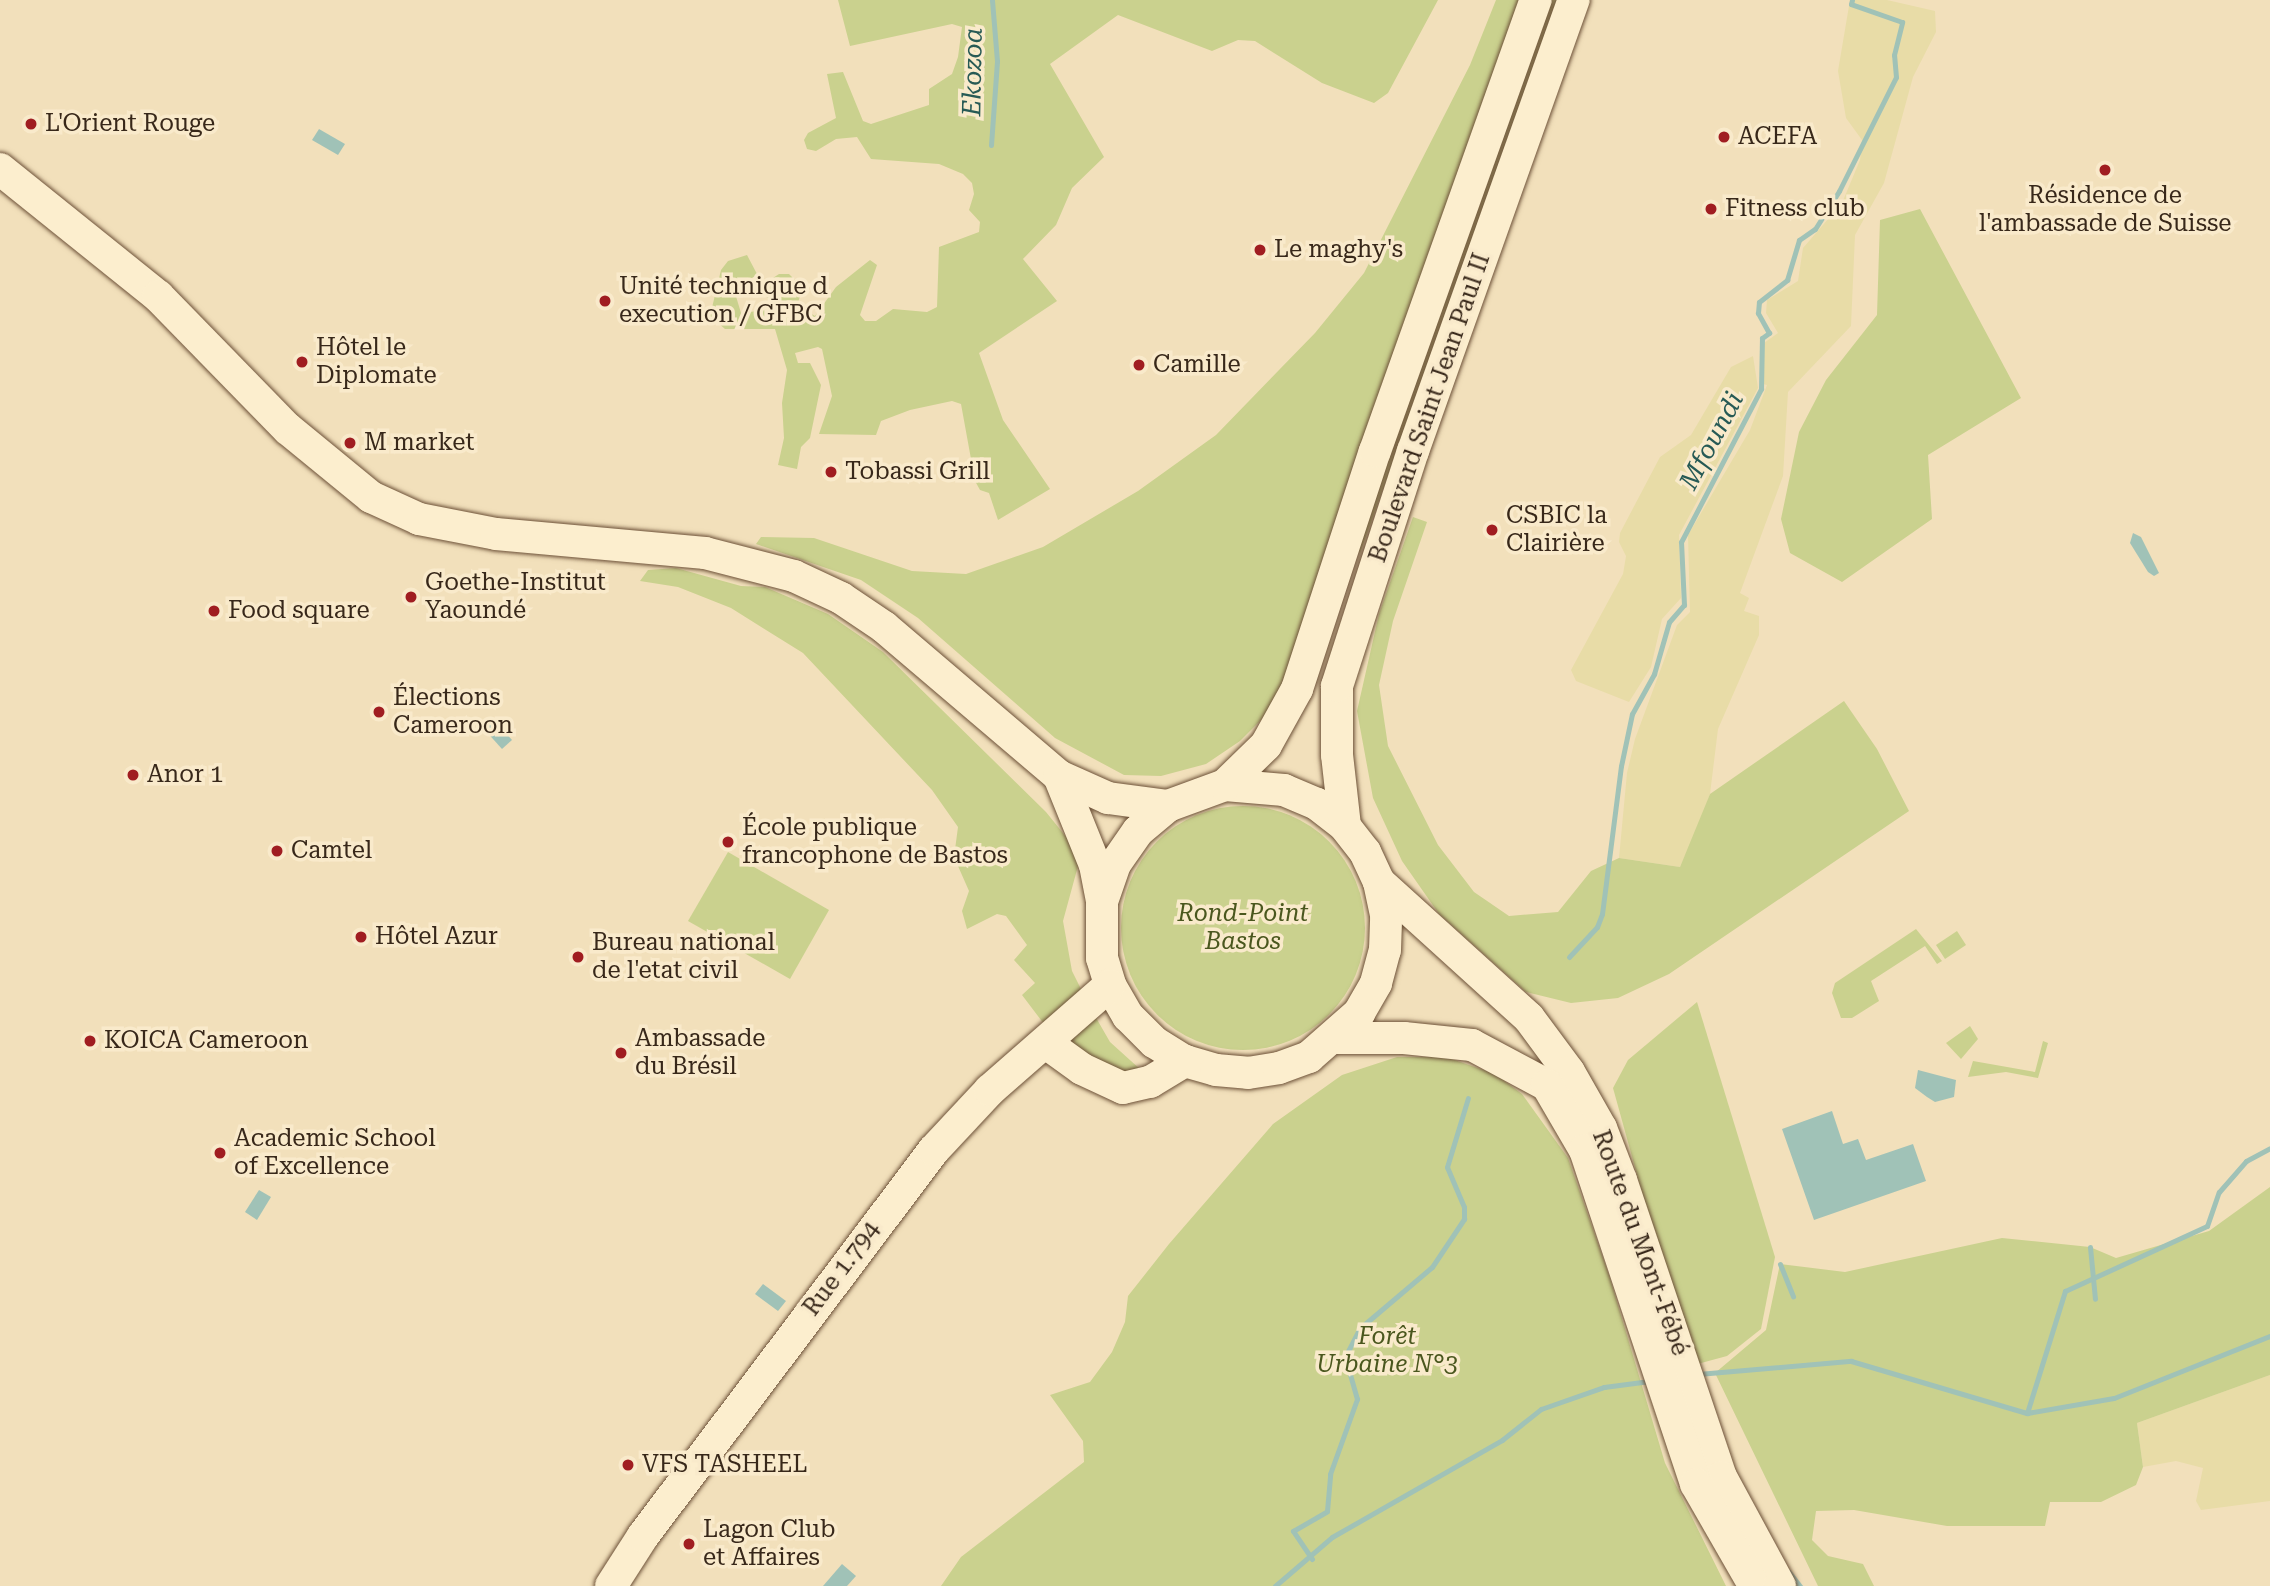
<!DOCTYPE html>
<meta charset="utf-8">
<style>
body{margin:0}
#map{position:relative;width:2270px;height:1586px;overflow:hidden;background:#f2e0bb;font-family:"Roboto Serif",serif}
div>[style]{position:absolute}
.farmland>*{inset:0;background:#e8dca7}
.green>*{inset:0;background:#cad18e}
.round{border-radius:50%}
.water>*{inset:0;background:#a0c2b7}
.stream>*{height:5px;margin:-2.5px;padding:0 2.5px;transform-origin:2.5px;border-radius:2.5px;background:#a0c2b7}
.roads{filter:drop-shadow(0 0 2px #6c5037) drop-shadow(0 0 2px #6c5037)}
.secondary>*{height:32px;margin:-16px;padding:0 16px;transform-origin:16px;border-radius:16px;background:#fceece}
.dots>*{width:19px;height:19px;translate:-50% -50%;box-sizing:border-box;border:4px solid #f9eacb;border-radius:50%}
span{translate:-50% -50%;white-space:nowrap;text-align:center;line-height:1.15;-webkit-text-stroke:7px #f9eacb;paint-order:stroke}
.poi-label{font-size:24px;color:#38281a}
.left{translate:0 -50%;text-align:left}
.street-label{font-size:24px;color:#38281a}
.park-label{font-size:24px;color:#4a571e;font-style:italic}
.water-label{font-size:26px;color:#275a55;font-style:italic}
</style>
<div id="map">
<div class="farmland">
<i style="clip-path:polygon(1850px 0,1887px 0,1935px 11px,1936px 32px,1913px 77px,1884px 183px,1855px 235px,1851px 326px,1788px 392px,1783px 476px,1740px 593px,1749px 598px,1744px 611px,1759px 616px,1759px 635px,1718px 729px,1710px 794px,1699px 824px,1680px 867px,1619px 858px,1627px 773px,1635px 739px,1677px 625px,1690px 612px,1688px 535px,1750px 430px,1767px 385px,1763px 384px,1764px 343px,1778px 333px,1766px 313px,1767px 300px,1798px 281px,1803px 248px,1842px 203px,1860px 160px,1862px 140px,1846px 118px,1838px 71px)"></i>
<i style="clip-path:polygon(1753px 356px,1758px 388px,1679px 535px,1681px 598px,1662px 619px,1651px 667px,1629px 702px,1576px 681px,1571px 670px,1623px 574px,1626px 556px,1619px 542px,1620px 533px,1660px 457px,1691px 435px,1731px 367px)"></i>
<i style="clip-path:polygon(2270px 1375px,2270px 1501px,2201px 1510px,2196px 1501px,2203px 1468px,2176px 1461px,2143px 1467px,2137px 1423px)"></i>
</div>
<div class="green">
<i style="clip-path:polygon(838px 0,1438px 0,1388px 93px,1374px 103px,1322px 83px,1255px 41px,1238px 40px,1212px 51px,1118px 15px,1050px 64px,1104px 157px,1072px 188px,1056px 225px,1023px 259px,1057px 301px,979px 353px,1003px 420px,1050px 489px,998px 520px,989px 493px,980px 490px,975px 481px,961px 404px,952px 401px,910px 410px,881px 421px,876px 435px,819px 434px,832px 396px,822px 349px,818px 347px,795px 353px,798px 363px,810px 363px,821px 385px,810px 438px,801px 447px,797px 469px,778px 465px,784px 438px,782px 403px,787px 370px,775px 329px,725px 329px,710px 316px,721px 270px,728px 261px,747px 255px,757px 274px,735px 293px,741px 313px,774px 309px,761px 286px,779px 274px,789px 274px,803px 288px,797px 305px,815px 316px,836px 287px,870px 260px,877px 265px,860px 315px,865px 321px,876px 321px,893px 309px,927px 312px,937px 307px,939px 247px,979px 232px,980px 222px,969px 210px,974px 194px,972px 183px,963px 174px,939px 164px,871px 159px,857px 137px,836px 139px,816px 151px,807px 149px,804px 140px,808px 133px,836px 118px,827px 74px,843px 72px,863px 121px,871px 124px,929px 105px,929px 89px,952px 74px,958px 57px,962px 27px,952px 24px,850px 46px)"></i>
<i style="clip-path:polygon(1496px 0,1519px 0,1290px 669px,1272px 709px,1240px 741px,1206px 764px,1161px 776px,1124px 775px,1055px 738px,918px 618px,861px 580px,756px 544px,761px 537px,814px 538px,912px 571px,966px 574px,1043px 547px,1138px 491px,1216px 435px,1315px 333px,1364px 273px,1470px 65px)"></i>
<i style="clip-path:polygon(1550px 0,1559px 0,1360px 553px,1357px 549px)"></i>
<i style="clip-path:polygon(1920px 209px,2021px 398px,1928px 455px,1932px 519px,1842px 582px,1790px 553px,1781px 519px,1799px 432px,1826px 380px,1877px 315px,1880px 220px)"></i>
<i style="clip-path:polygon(1413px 517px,1427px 522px,1393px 621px,1379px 685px,1388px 746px,1438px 845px,1474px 892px,1509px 916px,1558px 912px,1591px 871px,1619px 858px,1680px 867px,1710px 794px,1844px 701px,1877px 749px,1909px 811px,1669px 974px,1618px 998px,1571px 1003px,1526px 992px,1439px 914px,1402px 861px,1373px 798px,1357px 711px,1379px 614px)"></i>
<i style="clip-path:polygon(676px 568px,741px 586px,765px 587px,828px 614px,883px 652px,1046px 812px,1071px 843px,1078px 866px,1063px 921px,1072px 971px,1085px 997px,1044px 1024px,1022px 995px,1035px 983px,1014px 960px,1027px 945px,1006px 916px,997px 914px,967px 929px,962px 911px,969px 891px,954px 857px,958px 827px,932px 790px,803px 653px,731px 608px,678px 587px,640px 581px,648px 570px)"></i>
<i class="round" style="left:1121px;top:806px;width:244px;height:244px"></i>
<i style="clip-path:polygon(728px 852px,829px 910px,790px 979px,688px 921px)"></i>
<i style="clip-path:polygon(1916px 929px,1942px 961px,1937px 964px,1925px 946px,1871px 981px,1879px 1001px,1852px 1018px,1841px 1018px,1832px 993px,1835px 983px)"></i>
<i style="clip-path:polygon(1957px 931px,1966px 945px,1945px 959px,1936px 945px)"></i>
<i style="clip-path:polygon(1697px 1002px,1775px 1257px,1761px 1329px,1727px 1356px,1690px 1366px,1613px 1088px,1628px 1060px)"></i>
<i style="clip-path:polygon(1091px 1009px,1110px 1042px,1141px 1070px,1130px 1079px,1063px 1045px)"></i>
<i style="clip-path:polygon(1970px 1026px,1978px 1039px,1961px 1059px,1946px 1043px)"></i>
<i style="clip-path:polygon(2043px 1041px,2048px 1043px,2038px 1078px,2006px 1072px,1968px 1077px,1973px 1061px,2035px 1072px)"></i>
<i style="clip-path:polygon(1397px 1057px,1446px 1057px,1495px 1074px,1522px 1094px,1568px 1158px,1609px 1275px,1665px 1463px,1726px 1586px,941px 1586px,961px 1557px,1084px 1462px,1083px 1441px,1050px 1395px,1090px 1382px,1112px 1352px,1125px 1322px,1128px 1296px,1169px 1244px,1273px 1124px,1342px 1075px)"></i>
<i style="clip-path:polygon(2270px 1187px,2270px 1375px,2137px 1423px,2143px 1467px,2136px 1485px,2101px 1502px,2050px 1502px,2045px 1526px,1947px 1526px,1854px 1510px,1816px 1511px,1812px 1540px,1828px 1556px,1863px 1564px,1874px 1586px,1818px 1586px,1715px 1373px,1766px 1330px,1780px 1264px,1845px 1272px,2002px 1238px,2090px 1247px,2116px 1258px,2209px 1231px)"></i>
</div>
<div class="water">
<i style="clip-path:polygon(319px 129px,345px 144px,338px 155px,312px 140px)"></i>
<i style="clip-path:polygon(2133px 533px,2141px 537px,2159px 573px,2154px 576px,2148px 572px,2130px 543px)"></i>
<i style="clip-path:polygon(494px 720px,512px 740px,502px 749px,484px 729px)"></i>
<i style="clip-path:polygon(1918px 1070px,1956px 1080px,1954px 1097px,1935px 1102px,1927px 1097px,1915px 1088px)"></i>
<i style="clip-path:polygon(1832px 1111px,1843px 1144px,1858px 1139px,1866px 1160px,1913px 1144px,1926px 1181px,1814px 1220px,1782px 1129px)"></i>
<i style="clip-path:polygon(259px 1190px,271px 1197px,257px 1220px,245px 1212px)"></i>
<i style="clip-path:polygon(763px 1284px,786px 1301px,778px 1311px,755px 1294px)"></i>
<i style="clip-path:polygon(842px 1564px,856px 1576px,847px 1586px,823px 1586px)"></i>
</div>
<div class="stream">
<i style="left:991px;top:145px;width:84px;rotate:-85.9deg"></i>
<i style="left:997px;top:61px;width:61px;rotate:-94.7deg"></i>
<i style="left:1569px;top:957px;width:41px;rotate:-47deg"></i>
<i style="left:1597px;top:927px;width:14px;rotate:-69deg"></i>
<i style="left:1602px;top:914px;width:149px;rotate:-82.7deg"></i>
<i style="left:1621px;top:766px;width:53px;rotate:-78.1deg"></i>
<i style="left:1632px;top:714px;width:46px;rotate:-61.2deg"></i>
<i style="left:1654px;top:674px;width:54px;rotate:-73.9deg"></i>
<i style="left:1669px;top:622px;width:23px;rotate:-49deg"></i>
<i style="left:1684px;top:605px;width:63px;rotate:-92.7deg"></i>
<i style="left:1681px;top:542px;width:173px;rotate:-62.4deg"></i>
<i style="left:1761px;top:389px;width:51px;rotate:-88.9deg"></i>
<i style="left:1762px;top:338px;width:9px;rotate:-36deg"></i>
<i style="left:1769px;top:333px;width:23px;rotate:-119deg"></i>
<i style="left:1758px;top:313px;width:11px;rotate:-85deg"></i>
<i style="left:1759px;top:302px;width:36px;rotate:-38deg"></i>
<i style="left:1787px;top:280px;width:42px;rotate:-73.3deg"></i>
<i style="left:1799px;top:240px;width:19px;rotate:-35deg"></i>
<i style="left:1815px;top:229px;width:45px;rotate:-57.7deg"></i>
<i style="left:1839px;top:191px;width:127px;rotate:-63.4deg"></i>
<i style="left:1896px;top:77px;width:22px;rotate:-95deg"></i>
<i style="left:1894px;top:55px;width:34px;rotate:-76deg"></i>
<i style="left:1902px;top:22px;width:54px;rotate:-160.6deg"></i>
<i style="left:1851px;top:4px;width:4px;rotate:-76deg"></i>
<i style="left:2090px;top:1247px;width:52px;rotate:84.5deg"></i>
<i style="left:1780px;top:1264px;width:35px;rotate:68deg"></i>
<i style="left:1698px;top:1374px;width:154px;rotate:-4.9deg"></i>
<i style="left:1851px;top:1361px;width:184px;rotate:16.5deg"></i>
<i style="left:2027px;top:1413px;width:88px;rotate:-9.8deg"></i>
<i style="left:2114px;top:1398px;width:168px;rotate:-21.7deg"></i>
<i style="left:2027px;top:1413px;width:128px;rotate:-72.7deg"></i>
<i style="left:2065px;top:1291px;width:156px;rotate:-24.6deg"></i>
<i style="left:2207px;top:1226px;width:36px;rotate:-71deg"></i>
<i style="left:2219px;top:1192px;width:41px;rotate:-48.9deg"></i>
<i style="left:2246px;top:1161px;width:27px;rotate:-28deg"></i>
<i style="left:1312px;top:1559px;width:34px;rotate:-124deg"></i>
<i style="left:1293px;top:1531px;width:39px;rotate:-30deg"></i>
<i style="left:1327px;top:1511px;width:37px;rotate:-85deg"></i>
<i style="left:1330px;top:1474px;width:80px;rotate:-70.2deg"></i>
<i style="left:1357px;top:1399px;width:44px;rotate:-105.9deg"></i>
<i style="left:1345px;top:1357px;width:33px;rotate:-63deg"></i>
<i style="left:1360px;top:1328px;width:94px;rotate:-40.3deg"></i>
<i style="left:1432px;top:1267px;width:58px;rotate:-56.3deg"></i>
<i style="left:1464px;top:1219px;width:12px;rotate:-90deg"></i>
<i style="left:1464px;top:1207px;width:43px;rotate:-113deg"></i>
<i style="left:1447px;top:1167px;width:72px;rotate:-73.1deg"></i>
<i style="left:1789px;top:1572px;width:18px;rotate:52deg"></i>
<i style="left:1275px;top:1586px;width:75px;rotate:-40.7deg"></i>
<i style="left:1332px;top:1537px;width:196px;rotate:-29.7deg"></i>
<i style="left:1502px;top:1440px;width:50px;rotate:-38.5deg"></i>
<i style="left:1541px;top:1409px;width:67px;rotate:-19.2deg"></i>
<i style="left:1604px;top:1387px;width:46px;rotate:-7.4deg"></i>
</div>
<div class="roads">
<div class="secondary">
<i style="left:0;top:169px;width:203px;rotate:38.8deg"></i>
<i style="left:158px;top:296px;width:186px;rotate:45.7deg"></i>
<i style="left:288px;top:429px;width:107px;rotate:39.3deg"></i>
<i style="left:371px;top:497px;width:53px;rotate:24.6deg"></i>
<i style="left:419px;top:519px;width:78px;rotate:11deg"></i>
<i style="left:496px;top:534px;width:210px;rotate:5.2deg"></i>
<i style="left:705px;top:553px;width:92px;rotate:14.5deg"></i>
<i style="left:794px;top:576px;width:52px;rotate:25.1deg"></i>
<i style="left:841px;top:598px;width:52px;rotate:34deg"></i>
<i style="left:884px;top:627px;width:230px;rotate:40.4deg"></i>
<i style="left:1059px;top:776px;width:54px;rotate:24.2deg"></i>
<i style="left:1108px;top:798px;width:61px;rotate:7.6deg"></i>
<i style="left:1059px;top:776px;width:96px;rotate:68deg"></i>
<i style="left:1095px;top:865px;width:37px;rotate:79deg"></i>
<i style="left:1102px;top:901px;width:57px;rotate:90deg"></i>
<i style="left:1102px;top:958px;width:28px;rotate:73deg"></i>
<i style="left:1110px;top:985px;width:36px;rotate:60deg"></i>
<i style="left:1128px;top:1016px;width:37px;rotate:45deg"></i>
<i style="left:1154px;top:1042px;width:36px;rotate:32deg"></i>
<i style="left:1185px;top:1061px;width:32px;rotate:16deg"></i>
<i style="left:1216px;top:1070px;width:32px;rotate:5deg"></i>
<i style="left:1248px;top:1073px;width:31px;rotate:-9deg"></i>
<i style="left:1279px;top:1068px;width:32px;rotate:-20deg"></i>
<i style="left:1309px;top:1057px;width:67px;rotate:-41.3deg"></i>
<i style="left:1359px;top:1013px;width:34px;rotate:-60deg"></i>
<i style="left:1376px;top:983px;width:34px;rotate:-75deg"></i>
<i style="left:1385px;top:950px;width:35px;rotate:-88deg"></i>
<i style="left:1386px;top:915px;width:34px;rotate:-102deg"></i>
<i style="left:1379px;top:882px;width:33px;rotate:-115deg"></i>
<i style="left:1365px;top:852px;width:33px;rotate:-128deg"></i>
<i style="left:1345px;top:826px;width:36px;rotate:-142deg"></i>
<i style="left:1317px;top:804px;width:36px;rotate:-157deg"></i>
<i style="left:1284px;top:790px;width:59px;rotate:-175.2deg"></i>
<i style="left:1225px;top:785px;width:61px;rotate:159.8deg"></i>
<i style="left:1168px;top:806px;width:39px;rotate:140deg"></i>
<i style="left:1138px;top:831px;width:40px;rotate:124.9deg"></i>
<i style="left:1115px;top:864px;width:39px;rotate:109deg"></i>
<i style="left:1225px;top:785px;width:57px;rotate:-44.3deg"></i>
<i style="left:1266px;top:745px;width:64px;rotate:-61deg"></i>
<i style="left:1297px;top:689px;width:250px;rotate:-71.9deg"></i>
<i style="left:1375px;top:451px;width:479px;rotate:-70.4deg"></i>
<i style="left:1345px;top:826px;width:71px;rotate:-96.4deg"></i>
<i style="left:1337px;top:755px;width:69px;rotate:-90deg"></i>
<i style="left:1337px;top:686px;width:247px;rotate:-72.1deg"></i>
<i style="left:1413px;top:451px;width:479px;rotate:-70.4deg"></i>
<i style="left:1379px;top:882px;width:202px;rotate:42.2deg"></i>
<i style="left:1529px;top:1018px;width:67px;rotate:53.5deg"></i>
<i style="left:1569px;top:1072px;width:64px;rotate:60.3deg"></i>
<i style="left:1601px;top:1128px;width:56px;rotate:69deg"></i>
<i style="left:1621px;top:1180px;width:313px;rotate:71.4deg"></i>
<i style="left:1721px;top:1477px;width:124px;rotate:61.6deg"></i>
<i style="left:1335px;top:1038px;width:69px"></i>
<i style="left:1404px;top:1038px;width:68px;rotate:5.9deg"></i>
<i style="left:1472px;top:1045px;width:85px;rotate:28.1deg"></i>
<i style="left:1547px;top:1085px;width:75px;rotate:59.7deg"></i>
<i style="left:1585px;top:1150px;width:352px;rotate:71.6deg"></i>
<i style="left:1696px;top:1484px;width:108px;rotate:60.1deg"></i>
<i style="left:1046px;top:1043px;width:44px;rotate:35.8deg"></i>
<i style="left:1082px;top:1069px;width:45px;rotate:24.9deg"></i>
<i style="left:1123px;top:1088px;width:28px;rotate:-13deg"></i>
<i style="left:1150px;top:1082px;width:41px;rotate:-31deg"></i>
<i style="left:611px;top:1586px;width:59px;rotate:-57.4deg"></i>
<i style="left:643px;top:1536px;width:483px;rotate:-53deg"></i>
<i style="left:934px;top:1150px;width:82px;rotate:-47deg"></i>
<i style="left:990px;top:1090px;width:159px;rotate:-41.2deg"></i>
</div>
</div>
<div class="dots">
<i style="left:31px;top:124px;background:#a01d21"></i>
<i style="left:1724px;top:137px;background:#a01d21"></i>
<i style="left:2105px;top:170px;background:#a01d21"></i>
<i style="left:1711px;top:209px;background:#a01d21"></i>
<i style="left:1260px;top:250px;background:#a01d21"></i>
<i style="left:605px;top:301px;background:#a01d21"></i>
<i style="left:302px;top:362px;background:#a01d21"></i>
<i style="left:1139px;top:365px;background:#a01d21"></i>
<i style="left:350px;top:443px;background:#a01d21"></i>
<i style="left:831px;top:472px;background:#a01d21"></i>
<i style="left:1492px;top:530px;background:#a01d21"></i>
<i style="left:411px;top:597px;background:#a01d21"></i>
<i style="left:214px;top:611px;background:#a01d21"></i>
<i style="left:379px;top:712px;background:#a01d21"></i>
<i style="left:133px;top:775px;background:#a01d21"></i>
<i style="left:728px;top:842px;background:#a01d21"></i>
<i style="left:277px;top:851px;background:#a01d21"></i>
<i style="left:361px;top:937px;background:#a01d21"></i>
<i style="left:578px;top:957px;background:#a01d21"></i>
<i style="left:90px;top:1041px;background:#a01d21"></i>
<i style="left:621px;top:1053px;background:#a01d21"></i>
<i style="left:220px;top:1153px;background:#a01d21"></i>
<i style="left:628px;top:1465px;background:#a01d21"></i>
<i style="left:689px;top:1544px;background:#a01d21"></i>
</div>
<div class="poi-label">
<span class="left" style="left:45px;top:124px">L'Orient Rouge</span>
<span class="left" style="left:1738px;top:137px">ACEFA</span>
<span style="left:2105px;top:210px">Résidence de<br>l'ambassade de Suisse</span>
<span class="left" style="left:1725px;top:209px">Fitness club</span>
<span class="left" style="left:1274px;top:250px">Le maghy's</span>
<span class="left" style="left:619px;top:301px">Unité technique d<br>execution / GFBC</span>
<span class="left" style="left:316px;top:362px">Hôtel le<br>Diplomate</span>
<span class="left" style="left:1153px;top:365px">Camille</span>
<span class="left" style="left:364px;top:443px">M market</span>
<span class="left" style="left:845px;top:472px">Tobassi Grill</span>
<span class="left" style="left:1506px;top:530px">CSBIC la<br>Clairière</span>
<span class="left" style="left:425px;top:597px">Goethe-Institut<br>Yaoundé</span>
<span class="left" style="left:228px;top:611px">Food square</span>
<span class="left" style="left:393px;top:712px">Élections<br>Cameroon</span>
<span class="left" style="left:147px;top:775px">Anor 1</span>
<span class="left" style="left:742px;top:842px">École publique<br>francophone de Bastos</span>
<span class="left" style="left:291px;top:851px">Camtel</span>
<span class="left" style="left:375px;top:937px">Hôtel Azur</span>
<span class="left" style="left:592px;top:957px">Bureau national<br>de l'etat civil</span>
<span class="left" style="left:635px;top:1053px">Ambassade<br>du Brésil</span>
<span class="left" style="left:104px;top:1041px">KOICA Cameroon</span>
<span class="left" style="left:234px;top:1153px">Academic School<br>of Excellence</span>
<span class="left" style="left:642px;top:1465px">VFS TASHEEL</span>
<span class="left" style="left:703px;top:1544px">Lagon Club<br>et Affaires</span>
</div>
<div class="street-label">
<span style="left:1430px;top:408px;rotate:-71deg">Boulevard Saint Jean Paul II</span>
<span style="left:1640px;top:1243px;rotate:70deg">Route du Mont-Fébé</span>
<span style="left:842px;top:1269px;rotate:-53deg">Rue 1.794</span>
</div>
<div class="park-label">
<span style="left:1243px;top:928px">Rond-Point<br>Bastos</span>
<span style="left:1387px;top:1351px">Forêt<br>Urbaine N°3</span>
</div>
<div class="water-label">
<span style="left:973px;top:72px;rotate:-89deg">Ekozoa</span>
<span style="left:1712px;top:441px;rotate:-62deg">Mfoundi</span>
</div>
</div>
